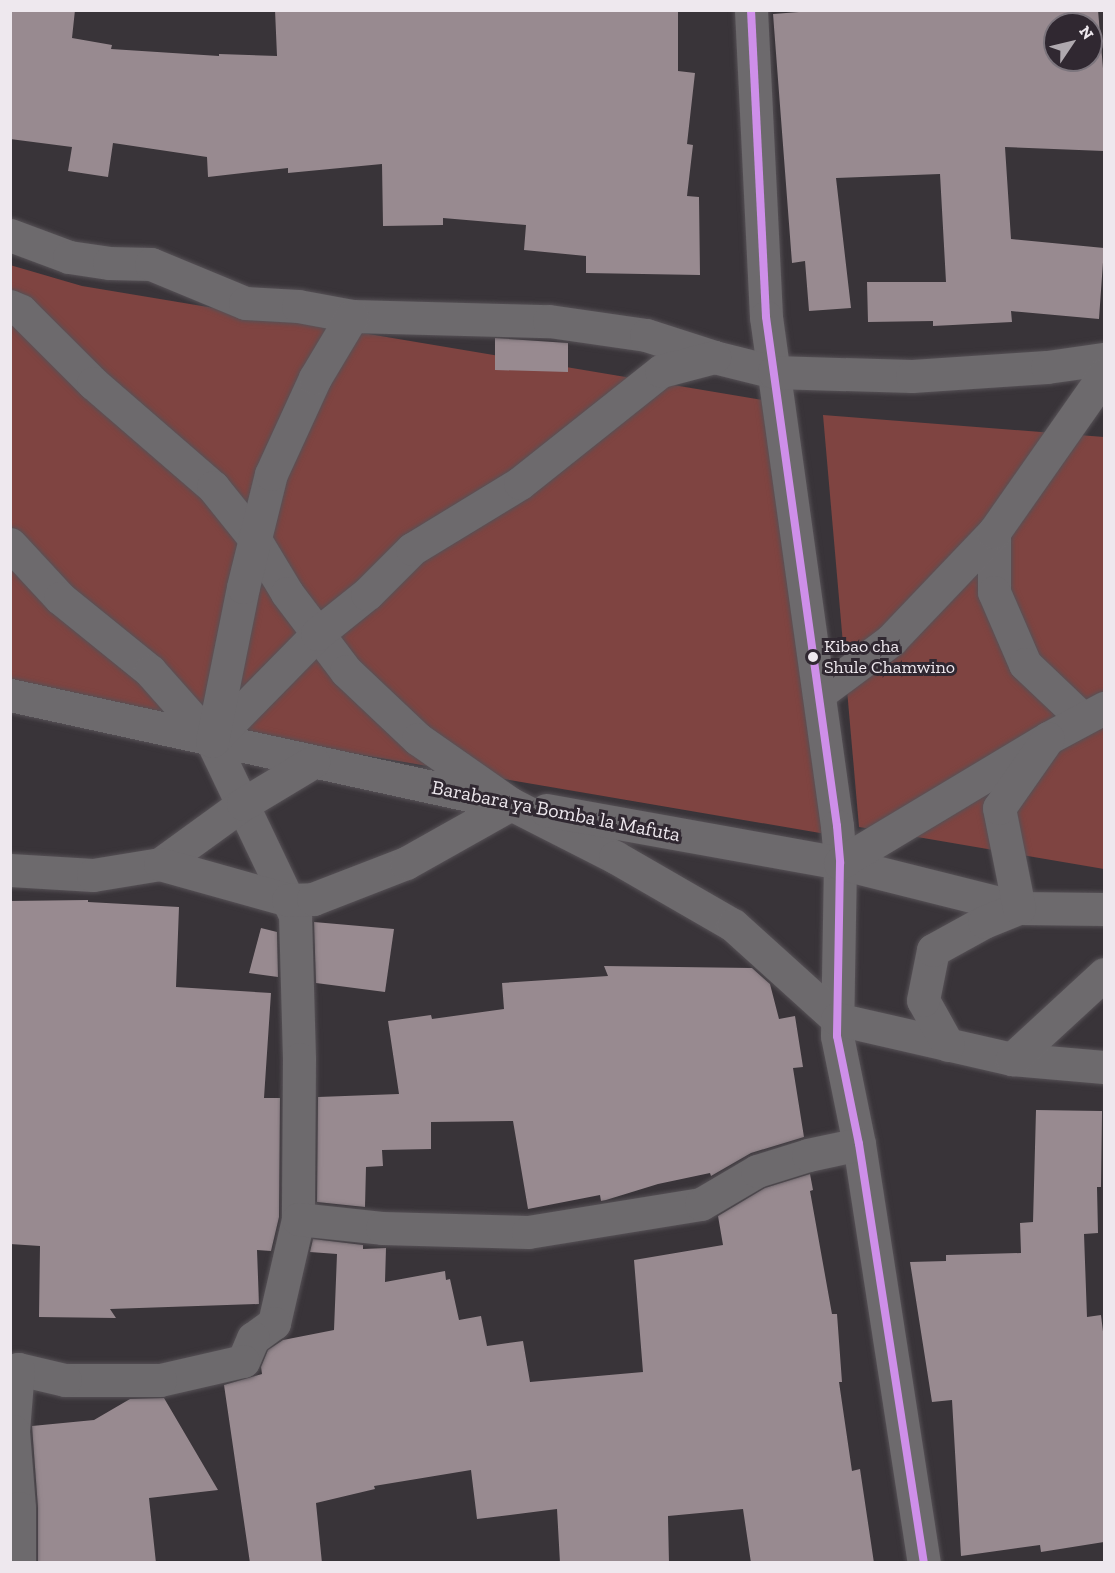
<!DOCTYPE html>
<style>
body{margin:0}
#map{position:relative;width:1115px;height:1573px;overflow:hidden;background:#393439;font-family:"Zilla Slab",serif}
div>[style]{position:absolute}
.green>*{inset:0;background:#7f4441}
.building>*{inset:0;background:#988a90}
.roads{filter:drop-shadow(0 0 2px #565156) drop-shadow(0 0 2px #565156)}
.street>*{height:33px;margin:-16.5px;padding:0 16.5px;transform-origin:16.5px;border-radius:16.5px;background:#6d6a6d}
.bus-1>*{height:8px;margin:-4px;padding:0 4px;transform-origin:4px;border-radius:4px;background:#ce8fe9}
.dots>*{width:16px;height:16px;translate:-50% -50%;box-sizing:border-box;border:3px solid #302831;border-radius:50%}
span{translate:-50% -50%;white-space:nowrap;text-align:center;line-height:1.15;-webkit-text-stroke:6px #302831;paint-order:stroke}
.bus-label{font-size:18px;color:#eee8ee}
.left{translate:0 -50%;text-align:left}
.street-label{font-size:20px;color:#eee8ee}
.frame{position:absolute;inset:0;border:12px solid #eee8ee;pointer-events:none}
.north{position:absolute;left:1043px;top:12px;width:60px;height:60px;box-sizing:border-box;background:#302831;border:2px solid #7c757d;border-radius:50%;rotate:55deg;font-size:16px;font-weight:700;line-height:24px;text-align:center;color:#eee8ee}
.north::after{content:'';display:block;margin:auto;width:21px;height:27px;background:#afa9af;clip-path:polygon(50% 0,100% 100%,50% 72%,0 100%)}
</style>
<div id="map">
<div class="green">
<i style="clip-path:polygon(10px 265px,82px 286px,787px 404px,826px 834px,11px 695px)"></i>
<i style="clip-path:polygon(823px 415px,1104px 437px,1104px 869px,859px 827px)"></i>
</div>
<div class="building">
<i style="clip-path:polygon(10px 10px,75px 10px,72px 38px,112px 45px,111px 49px,219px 56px,219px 54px,277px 56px,275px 10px,678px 10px,678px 71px,695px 73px,687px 144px,693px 145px,687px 196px,699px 197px,700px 275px,586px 273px,586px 256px,524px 250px,526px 225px,443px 218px,443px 225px,383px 226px,382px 164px,288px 173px,288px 168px,208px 177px,207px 157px,113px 143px,108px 177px,68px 171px,72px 147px,10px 139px)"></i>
<i style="clip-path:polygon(evenodd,825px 10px,1098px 10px,1104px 80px,1104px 151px,1005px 147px,1011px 239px,1104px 248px,1099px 319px,1011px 311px,1012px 322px,933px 326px,933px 321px,868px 322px,867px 282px,946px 282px,940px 174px,836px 178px,851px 308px,809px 311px,805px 261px,792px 263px,773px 14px,825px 10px,1055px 24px,1091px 24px,1091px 60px,1055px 60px,1055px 24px)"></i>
<i style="clip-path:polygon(495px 338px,568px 343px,568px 372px,495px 370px)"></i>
<i style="clip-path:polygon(88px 900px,88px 902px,179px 907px,176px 987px,271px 993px,264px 1098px,280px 1098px,279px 1217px,271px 1251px,257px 1250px,259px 1304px,110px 1309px,116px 1318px,39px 1317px,40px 1246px,10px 1244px,10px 901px)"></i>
<i style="clip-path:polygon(314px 922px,394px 929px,385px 992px,316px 983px)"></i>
<i style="clip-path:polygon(261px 928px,277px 932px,278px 977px,249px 973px)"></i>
<i style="clip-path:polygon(604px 966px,752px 968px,770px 984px,779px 1019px,795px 1016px,803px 1067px,793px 1068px,804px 1137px,751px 1153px,711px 1176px,710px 1173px,658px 1184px,606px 1200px,601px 1201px,600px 1195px,528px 1209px,513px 1121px,431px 1122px,431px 1149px,382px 1150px,383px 1166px,366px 1167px,365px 1207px,317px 1202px,318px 1097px,399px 1094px,388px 1021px,431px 1015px,432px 1019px,504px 1009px,502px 983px,608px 976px)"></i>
<i style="clip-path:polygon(1036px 1110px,1102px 1111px,1101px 1187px,1097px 1187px,1098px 1233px,1084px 1234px,1087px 1317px,1101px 1315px,1104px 1340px,1104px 1542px,1041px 1552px,1040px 1545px,961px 1556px,952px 1400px,932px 1402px,910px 1262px,946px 1261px,946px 1255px,1021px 1253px,1020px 1223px,1033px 1222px)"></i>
<i style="clip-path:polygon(810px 1174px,813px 1190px,810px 1191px,832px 1314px,837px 1314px,842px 1382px,839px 1382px,852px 1471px,860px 1469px,874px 1563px,751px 1563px,743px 1509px,668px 1516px,669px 1563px,560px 1563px,557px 1509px,477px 1519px,471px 1470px,374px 1486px,375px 1489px,316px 1503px,322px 1563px,250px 1563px,224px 1385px,262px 1374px,261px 1367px,268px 1350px,283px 1340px,334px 1330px,337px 1254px,310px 1252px,313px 1239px,363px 1245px,363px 1249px,386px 1248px,385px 1282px,445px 1271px,446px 1280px,450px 1279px,459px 1320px,481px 1316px,487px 1346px,523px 1341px,530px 1382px,643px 1372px,634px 1260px,723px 1245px,718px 1216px,765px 1188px)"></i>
<i style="clip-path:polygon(164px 1398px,218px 1490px,149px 1498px,156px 1563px,38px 1563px,38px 1508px,32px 1426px,94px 1420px,130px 1399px)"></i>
</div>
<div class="roads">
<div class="street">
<i style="left:751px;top:10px;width:307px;rotate:87.2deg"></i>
<i style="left:766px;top:317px;width:514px;rotate:82.06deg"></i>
<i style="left:837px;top:826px;width:37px;rotate:85deg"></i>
<i style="left:840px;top:863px;width:173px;rotate:91deg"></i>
<i style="left:837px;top:1036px;width:110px;rotate:78.5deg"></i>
<i style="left:859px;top:1144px;width:423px;rotate:81.2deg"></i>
<i style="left:10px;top:235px;width:63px;rotate:20.4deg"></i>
<i style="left:69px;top:257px;width:40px;rotate:8.5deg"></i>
<i style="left:109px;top:263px;width:42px;rotate:1.4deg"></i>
<i style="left:151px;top:264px;width:102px;rotate:22.5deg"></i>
<i style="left:245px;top:303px;width:53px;rotate:3.2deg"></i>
<i style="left:298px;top:306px;width:55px;rotate:10.5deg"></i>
<i style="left:352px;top:316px;width:197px;rotate:1.5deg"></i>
<i style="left:549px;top:321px;width:98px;rotate:8.2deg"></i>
<i style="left:646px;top:335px;width:71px;rotate:17.9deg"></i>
<i style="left:714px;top:357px;width:62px;rotate:14deg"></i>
<i style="left:774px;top:372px;width:138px;rotate:1.7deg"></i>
<i style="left:912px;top:376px;width:135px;rotate:-3.8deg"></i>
<i style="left:1047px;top:367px;width:58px;rotate:-8deg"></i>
<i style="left:10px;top:306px;width:12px;rotate:24deg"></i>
<i style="left:21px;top:311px;width:102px;rotate:45deg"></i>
<i style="left:93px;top:383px;width:159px;rotate:40.9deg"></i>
<i style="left:213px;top:487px;width:65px;rotate:51.2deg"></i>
<i style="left:254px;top:538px;width:64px;rotate:59deg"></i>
<i style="left:287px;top:593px;width:98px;rotate:52.9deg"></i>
<i style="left:346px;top:671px;width:99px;rotate:43.4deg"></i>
<i style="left:418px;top:739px;width:113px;rotate:35deg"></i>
<i style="left:511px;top:804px;width:117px;rotate:27deg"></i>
<i style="left:615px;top:857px;width:136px;rotate:30deg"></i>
<i style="left:733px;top:925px;width:140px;rotate:42.1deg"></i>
<i style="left:837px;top:1019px;width:180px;rotate:12.9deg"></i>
<i style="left:1012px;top:1059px;width:92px;rotate:5deg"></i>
<i style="left:994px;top:532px;width:60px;rotate:90deg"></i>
<i style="left:994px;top:592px;width:78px;rotate:66.7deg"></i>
<i style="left:1025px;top:664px;width:79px;rotate:43.5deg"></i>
<i style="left:10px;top:544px;width:74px;rotate:47.2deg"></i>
<i style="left:60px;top:598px;width:116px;rotate:39deg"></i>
<i style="left:150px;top:671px;width:94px;rotate:48.5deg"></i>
<i style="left:212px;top:741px;width:193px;rotate:64.5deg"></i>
<i style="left:295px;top:915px;width:144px;rotate:88.4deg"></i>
<i style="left:299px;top:1059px;width:160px;rotate:90.4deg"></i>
<i style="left:298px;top:1219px;width:107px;rotate:103deg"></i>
<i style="left:274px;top:1323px;width:26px;rotate:144deg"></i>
<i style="left:253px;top:1338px;width:25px;rotate:113deg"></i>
<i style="left:243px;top:1361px;width:85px;rotate:167.1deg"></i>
<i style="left:160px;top:1380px;width:95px;rotate:180deg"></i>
<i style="left:65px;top:1380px;width:48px;rotate:-166.8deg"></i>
<i style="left:18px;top:1369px;width:62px;rotate:94.6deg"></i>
<i style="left:13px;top:1431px;width:77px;rotate:85.5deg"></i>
<i style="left:19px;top:1508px;width:54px;rotate:90deg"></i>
<i style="left:820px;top:693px;width:89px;rotate:-36.7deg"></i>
<i style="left:891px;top:640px;width:149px;rotate:-46.4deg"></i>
<i style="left:994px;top:532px;width:192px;rotate:-55deg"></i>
<i style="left:10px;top:695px;width:499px;rotate:12.3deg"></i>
<i style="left:212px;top:741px;width:150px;rotate:-45.5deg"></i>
<i style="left:317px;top:634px;width:64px;rotate:-38.7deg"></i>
<i style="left:367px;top:594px;width:64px;rotate:-45deg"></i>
<i style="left:412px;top:549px;width:127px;rotate:-31.4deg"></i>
<i style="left:520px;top:483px;width:180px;rotate:-38.5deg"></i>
<i style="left:661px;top:371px;width:55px;rotate:-14.8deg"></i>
<i style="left:212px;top:741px;width:157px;rotate:-78.6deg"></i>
<i style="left:243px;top:587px;width:116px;rotate:-76.1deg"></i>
<i style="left:271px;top:474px;width:106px;rotate:-65.4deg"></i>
<i style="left:315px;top:378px;width:72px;rotate:-59.2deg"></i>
<i style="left:546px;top:810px;width:299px;rotate:10.2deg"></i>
<i style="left:840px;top:863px;width:185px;rotate:14.1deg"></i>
<i style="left:1019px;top:908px;width:85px;rotate:0.7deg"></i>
<i style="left:840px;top:863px;width:243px;rotate:-31deg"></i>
<i style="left:1048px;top:738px;width:64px;rotate:-28.2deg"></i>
<i style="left:160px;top:864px;width:102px;rotate:-35.9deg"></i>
<i style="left:243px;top:804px;width:82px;rotate:-31deg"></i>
<i style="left:10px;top:870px;width:83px;rotate:3.4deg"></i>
<i style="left:93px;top:875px;width:68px;rotate:-9.3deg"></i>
<i style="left:160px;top:864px;width:133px;rotate:15.7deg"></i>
<i style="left:288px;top:900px;width:25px;rotate:-2deg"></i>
<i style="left:313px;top:899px;width:100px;rotate:-21.2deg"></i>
<i style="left:406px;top:863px;width:120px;rotate:-29.3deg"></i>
<i style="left:948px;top:1045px;width:51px;rotate:-119.1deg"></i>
<i style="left:923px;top:1000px;width:51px;rotate:-78.7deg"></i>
<i style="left:933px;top:950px;width:58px;rotate:-28.8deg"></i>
<i style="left:984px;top:922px;width:38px;rotate:-22deg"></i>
<i style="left:1019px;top:908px;width:102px;rotate:-101.3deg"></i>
<i style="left:999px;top:808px;width:85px;rotate:-55deg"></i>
<i style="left:1012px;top:1059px;width:125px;rotate:-42.7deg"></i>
<i style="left:298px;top:1219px;width:84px;rotate:6.1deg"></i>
<i style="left:382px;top:1228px;width:146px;rotate:1.6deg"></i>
<i style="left:528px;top:1232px;width:175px;rotate:-9.2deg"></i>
<i style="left:701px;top:1204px;width:65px;rotate:-30.5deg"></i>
<i style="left:757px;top:1171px;width:53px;rotate:-17.4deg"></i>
<i style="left:808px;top:1155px;width:52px;rotate:-12.2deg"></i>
</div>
</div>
<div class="bus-1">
<i style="left:751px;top:10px;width:307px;rotate:87.2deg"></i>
<i style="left:766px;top:317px;width:514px;rotate:82.06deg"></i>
<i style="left:837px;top:826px;width:37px;rotate:85deg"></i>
<i style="left:840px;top:863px;width:173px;rotate:91deg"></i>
<i style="left:837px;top:1036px;width:110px;rotate:78.5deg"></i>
<i style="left:859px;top:1144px;width:423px;rotate:81.2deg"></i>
</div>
<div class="dots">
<i style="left:813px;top:657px;background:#eee8ee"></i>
</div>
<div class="bus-label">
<span class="left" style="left:824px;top:657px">Kibao cha<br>Shule Chamwino</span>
</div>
<div class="street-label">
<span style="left:556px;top:811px;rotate:11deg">Barabara ya Bomba la Mafuta</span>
</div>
<div class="frame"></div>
<div class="north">N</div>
</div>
